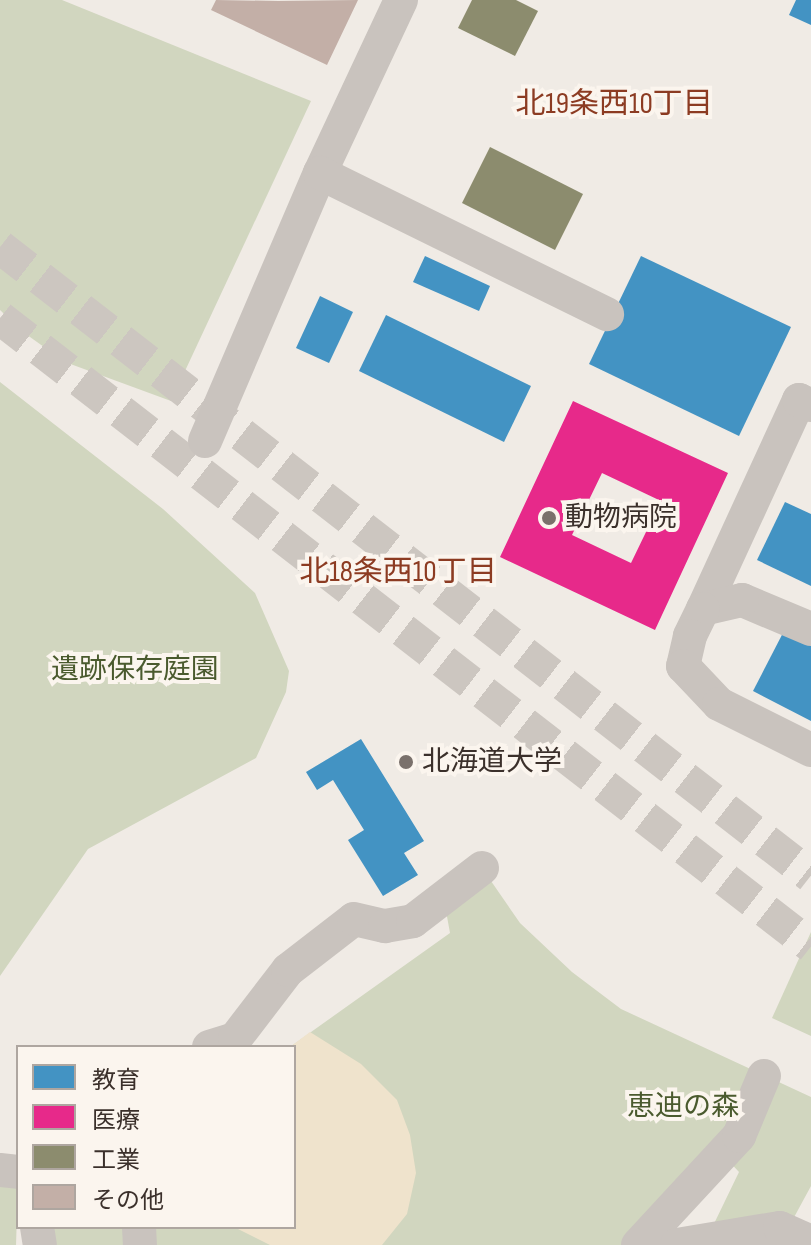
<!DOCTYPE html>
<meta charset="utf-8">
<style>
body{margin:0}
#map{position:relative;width:811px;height:1245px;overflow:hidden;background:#f0ebe5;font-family:"Sofia Sans Condensed","Noto Sans JP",sans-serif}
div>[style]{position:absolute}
.green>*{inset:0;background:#d1d6bf}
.sand>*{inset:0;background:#efe3cc}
.schools>*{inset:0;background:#4393c3}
.health>*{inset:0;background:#e7298a}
.industry>*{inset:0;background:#8c8c6e}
.building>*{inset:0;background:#c3afa7}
.minor-tunnel>*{height:34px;margin-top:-17px;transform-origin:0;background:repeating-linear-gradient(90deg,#ccc6c0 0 34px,transparent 0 51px)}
.minor>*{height:34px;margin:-17px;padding:0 17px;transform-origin:17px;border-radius:17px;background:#c9c3be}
.dots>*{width:22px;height:22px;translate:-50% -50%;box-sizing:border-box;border:4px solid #fbf5ee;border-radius:50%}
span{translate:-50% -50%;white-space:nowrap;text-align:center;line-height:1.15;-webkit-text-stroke:8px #fbf5ee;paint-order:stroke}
.poi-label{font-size:28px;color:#3b302b}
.left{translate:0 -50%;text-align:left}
.park-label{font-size:28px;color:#4a5a2e}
.neighbourhood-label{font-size:30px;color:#8c3b22}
.legend{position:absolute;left:16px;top:1045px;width:280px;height:184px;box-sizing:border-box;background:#fbf5ee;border:2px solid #aea6a0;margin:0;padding:10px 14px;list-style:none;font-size:24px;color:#3b302b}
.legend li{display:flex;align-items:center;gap:16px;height:40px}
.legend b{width:40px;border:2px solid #aea6a0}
</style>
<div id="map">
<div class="green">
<i style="clip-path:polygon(0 0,62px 0,311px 101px,171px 401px,65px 362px,23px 332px,0 310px)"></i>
<i style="clip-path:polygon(0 382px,163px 509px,255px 593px,289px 671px,286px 692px,256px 758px,88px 849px,0 976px)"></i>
<i style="clip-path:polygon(482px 868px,520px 923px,572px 972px,621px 1009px,811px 1097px,811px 1186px,779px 1245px,710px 1232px,739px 1172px,723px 1155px,638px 1245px,52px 1245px,52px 1227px,294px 1227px,294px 1047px,290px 1047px,450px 933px,444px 900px)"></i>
<i style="clip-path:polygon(811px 932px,811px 1036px,772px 1018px)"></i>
<i style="clip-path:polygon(0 1183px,18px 1184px,16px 1245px,0 1245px)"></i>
</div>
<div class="sand">
<i style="clip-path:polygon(310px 1032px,361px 1064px,397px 1100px,410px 1135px,416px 1173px,407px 1214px,382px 1245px,270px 1245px,234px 1227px,294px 1227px,294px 1047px,290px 1047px)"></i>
</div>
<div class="schools">
<i style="clip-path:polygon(796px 0,811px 0,811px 25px,789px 15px)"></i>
<i style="clip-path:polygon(425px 256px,490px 286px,479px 311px,413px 282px)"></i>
<i style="clip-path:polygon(641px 256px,791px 327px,739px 436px,589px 364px)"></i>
<i style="clip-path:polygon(320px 296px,353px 312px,329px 363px,296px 348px)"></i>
<i style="clip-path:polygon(386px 315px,531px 386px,504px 442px,359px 371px)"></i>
<i style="clip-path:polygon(785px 502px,811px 514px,811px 586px,757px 560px)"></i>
<i style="clip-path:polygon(785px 629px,811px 642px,811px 721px,753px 691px)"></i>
<i style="clip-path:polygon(361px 739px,424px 841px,404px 853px,418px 875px,383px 896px,348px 840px,364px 830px,333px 780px,317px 790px,306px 772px)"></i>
</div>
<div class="health">
<i style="clip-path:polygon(evenodd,573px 401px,728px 473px,655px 630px,500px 557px,573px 401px,602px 473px,661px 501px,631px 563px,572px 535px,602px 473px)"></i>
</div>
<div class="industry">
<i style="clip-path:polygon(472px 0,516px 0,538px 11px,515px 56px,458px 28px)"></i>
<i style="clip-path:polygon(490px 147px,583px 194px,555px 250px,462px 203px)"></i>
</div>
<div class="building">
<i style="clip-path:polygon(216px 0,278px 1px,358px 0,327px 65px,211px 10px)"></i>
</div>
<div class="minor-tunnel">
<i style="left:0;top:247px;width:1026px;rotate:37.8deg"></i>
<i style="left:0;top:318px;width:1026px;rotate:37.75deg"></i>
</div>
<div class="minor">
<i style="left:320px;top:173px;width:191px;rotate:-64.9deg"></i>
<i style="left:205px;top:441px;width:292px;rotate:-66.8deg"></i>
<i style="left:320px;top:173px;width:320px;rotate:26.2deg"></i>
<i style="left:703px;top:609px;width:230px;rotate:-65.3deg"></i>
<i style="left:799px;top:400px;width:13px;rotate:23deg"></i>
<i style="left:811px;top:629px;width:75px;rotate:-157.2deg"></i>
<i style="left:742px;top:600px;width:40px;rotate:167deg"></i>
<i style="left:703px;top:609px;width:30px;rotate:116deg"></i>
<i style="left:690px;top:636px;width:31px;rotate:103deg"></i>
<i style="left:683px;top:666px;width:52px;rotate:46.5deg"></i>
<i style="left:719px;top:704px;width:103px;rotate:26.6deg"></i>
<i style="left:209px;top:1047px;width:27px;rotate:-17deg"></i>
<i style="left:235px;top:1039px;width:87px;rotate:-52.5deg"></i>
<i style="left:288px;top:970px;width:83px;rotate:-37.7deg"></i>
<i style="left:354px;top:919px;width:32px;rotate:13deg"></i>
<i style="left:385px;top:926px;width:28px;rotate:-10deg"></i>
<i style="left:413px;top:921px;width:87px;rotate:-37.5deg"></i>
<i style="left:0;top:1170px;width:18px;rotate:6deg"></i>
<i style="left:37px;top:1227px;width:18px;rotate:81deg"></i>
<i style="left:139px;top:1227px;width:18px;rotate:87deg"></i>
<i style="left:638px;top:1245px;width:149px;rotate:-47.2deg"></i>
<i style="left:739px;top:1136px;width:65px;rotate:-67.4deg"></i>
<i style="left:677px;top:1245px;width:104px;rotate:-9.4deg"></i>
<i style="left:780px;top:1228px;width:34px;rotate:24deg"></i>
</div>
<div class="dots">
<i style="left:549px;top:518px;background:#7a716c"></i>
<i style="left:406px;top:762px;background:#7a716c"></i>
</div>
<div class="poi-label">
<span class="left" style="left:565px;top:518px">動物病院</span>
<span class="left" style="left:422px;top:762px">北海道大学</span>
</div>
<div class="park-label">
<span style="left:135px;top:670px">遺跡保存庭園</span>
<span style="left:683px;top:1107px">恵迪の森</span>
</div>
<div class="neighbourhood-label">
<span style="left:614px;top:104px">北19条西10丁目</span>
<span style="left:398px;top:572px">北18条西10丁目</span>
</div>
<ul class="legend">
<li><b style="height:22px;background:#4393c3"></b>教育</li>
<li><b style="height:22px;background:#e7298a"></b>医療</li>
<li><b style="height:22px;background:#8c8c6e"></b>工業</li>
<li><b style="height:22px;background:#c3afa7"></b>その他</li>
</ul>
</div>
